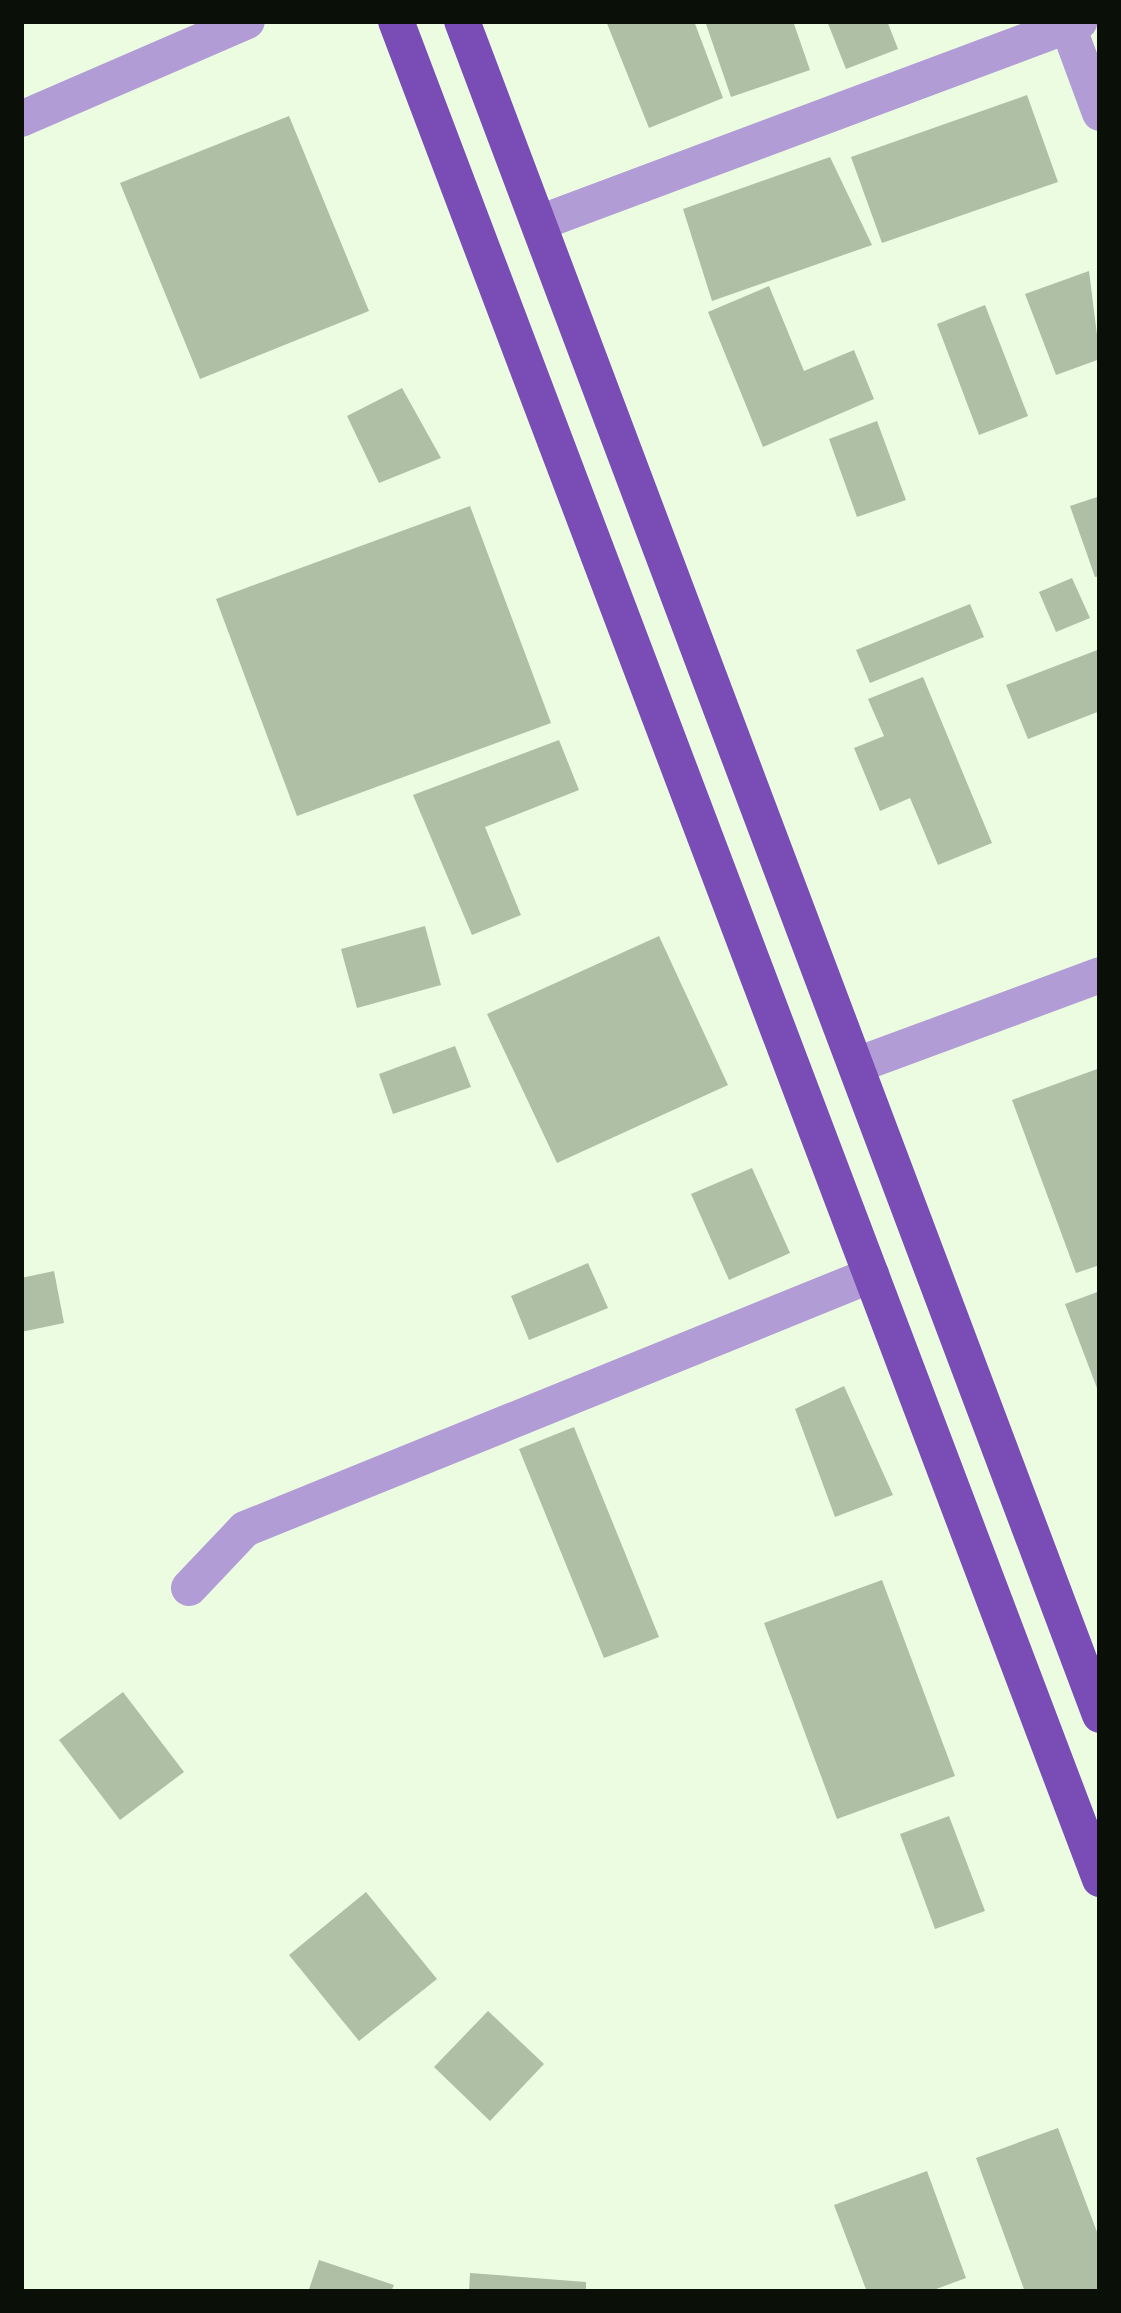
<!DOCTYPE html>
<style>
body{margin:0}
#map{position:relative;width:1121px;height:2313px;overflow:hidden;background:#ebfce1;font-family:"Zilla Slab",serif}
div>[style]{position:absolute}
.building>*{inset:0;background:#afbfa6}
.minor>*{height:36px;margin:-18px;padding:0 18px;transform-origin:18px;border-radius:18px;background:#b19cd6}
.major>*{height:36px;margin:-18px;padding:0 18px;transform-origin:18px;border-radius:18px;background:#7a4cb5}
span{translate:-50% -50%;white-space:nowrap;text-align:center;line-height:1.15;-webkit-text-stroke:12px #fff;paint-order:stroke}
.frame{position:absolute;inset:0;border:24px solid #0a0f07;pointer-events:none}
</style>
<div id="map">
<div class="building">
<i style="clip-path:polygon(606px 21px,694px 21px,723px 98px,649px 128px)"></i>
<i style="clip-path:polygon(705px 21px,793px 21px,810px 70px,731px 97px)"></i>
<i style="clip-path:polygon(827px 21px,887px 21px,898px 49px,846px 69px)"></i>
<i style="clip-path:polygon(1027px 95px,1058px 182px,882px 243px,851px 157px)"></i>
<i style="clip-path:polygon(289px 116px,369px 311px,200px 379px,120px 183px)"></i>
<i style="clip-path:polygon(830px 157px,872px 245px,712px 301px,683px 209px)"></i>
<i style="clip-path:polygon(1089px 271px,1100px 359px,1056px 375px,1025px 294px)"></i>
<i style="clip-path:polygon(769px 286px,804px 371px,854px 350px,874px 399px,763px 447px,708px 312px)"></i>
<i style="clip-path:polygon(985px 305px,1028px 416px,979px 435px,937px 324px)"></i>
<i style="clip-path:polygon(402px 388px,441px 458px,379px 483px,347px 416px)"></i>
<i style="clip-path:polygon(877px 421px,906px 500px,857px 517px,829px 439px)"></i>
<i style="clip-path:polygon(1100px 496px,1100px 576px,1095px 577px,1070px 506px)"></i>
<i style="clip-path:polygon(470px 506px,551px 723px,297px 816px,216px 599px)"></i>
<i style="clip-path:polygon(1072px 578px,1090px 618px,1056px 632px,1039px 592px)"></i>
<i style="clip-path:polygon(970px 604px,984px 637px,870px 683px,856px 650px)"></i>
<i style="clip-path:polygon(1100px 649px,1100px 711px,1028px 739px,1006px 685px)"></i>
<i style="clip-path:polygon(923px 677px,992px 843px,938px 865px,910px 798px,880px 811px,854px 748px,884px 736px,868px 699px)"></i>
<i style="clip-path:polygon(559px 740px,579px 790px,485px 827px,521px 915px,472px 935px,413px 795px)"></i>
<i style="clip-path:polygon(425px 926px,441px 985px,357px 1008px,341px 949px)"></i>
<i style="clip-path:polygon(659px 936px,728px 1085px,557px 1163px,487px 1014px)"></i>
<i style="clip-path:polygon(455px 1046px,471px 1087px,393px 1114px,379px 1074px)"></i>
<i style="clip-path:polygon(1100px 1068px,1100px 1265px,1076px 1273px,1012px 1100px)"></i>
<i style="clip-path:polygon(752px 1168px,790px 1253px,729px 1280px,691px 1194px)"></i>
<i style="clip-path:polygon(588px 1263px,608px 1308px,529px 1340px,511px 1296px)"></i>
<i style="clip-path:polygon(54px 1271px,64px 1323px,21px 1332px,21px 1278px)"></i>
<i style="clip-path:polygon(1100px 1291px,1100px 1396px,1065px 1304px)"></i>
<i style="clip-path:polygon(844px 1386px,893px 1495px,835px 1517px,795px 1409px)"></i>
<i style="clip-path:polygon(574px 1427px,659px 1637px,604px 1658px,519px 1449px)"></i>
<i style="clip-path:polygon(882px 1580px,955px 1776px,837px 1819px,764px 1623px)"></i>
<i style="clip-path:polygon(123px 1692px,184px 1772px,120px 1820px,59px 1740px)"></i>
<i style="clip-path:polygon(949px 1816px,985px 1911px,935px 1929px,900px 1834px)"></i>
<i style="clip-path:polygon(366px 1892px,437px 1979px,359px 2041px,289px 1955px)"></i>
<i style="clip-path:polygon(488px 2011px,544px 2064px,490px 2121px,434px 2067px)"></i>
<i style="clip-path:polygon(1058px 2128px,1100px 2240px,1100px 2292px,1025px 2292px,976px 2158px)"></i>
<i style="clip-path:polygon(927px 2171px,966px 2278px,928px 2292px,867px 2292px,834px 2205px)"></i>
<i style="clip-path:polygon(319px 2260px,394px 2285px,391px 2292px,308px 2292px)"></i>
<i style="clip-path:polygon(470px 2273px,586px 2282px,586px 2292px,469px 2292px)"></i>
</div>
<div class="minor">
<i style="left:1066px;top:21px;width:98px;rotate:69.7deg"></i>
<i style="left:21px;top:119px;width:246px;rotate:-23.4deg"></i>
<i style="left:539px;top:223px;width:577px;rotate:-20.47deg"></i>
<i style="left:857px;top:1065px;width:259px;rotate:-20.3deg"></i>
<i style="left:189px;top:1588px;width:81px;rotate:-46.5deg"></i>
<i style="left:245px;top:1529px;width:676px;rotate:-22.08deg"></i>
</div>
<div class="major">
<i style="left:396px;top:21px;width:1987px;rotate:69.25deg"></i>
<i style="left:462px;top:21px;width:1810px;rotate:69.36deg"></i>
</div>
<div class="frame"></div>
</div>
